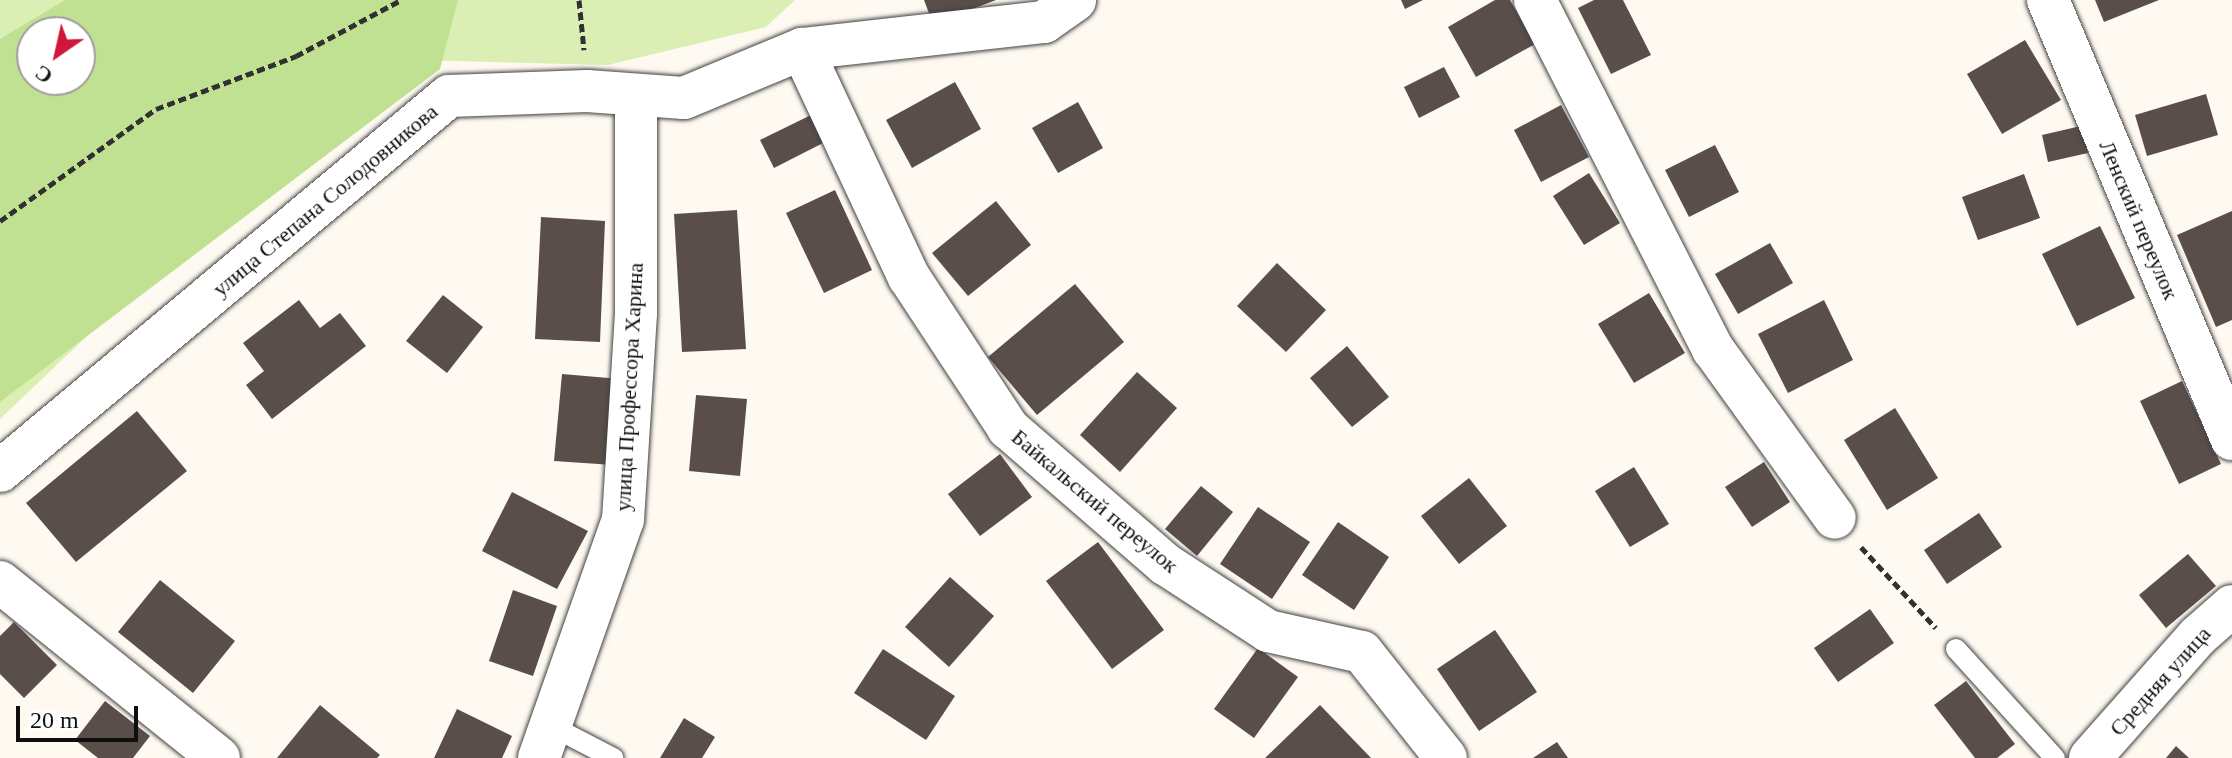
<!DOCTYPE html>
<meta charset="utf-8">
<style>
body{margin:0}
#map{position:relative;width:2232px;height:758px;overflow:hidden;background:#fffaf1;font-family:"Times New Roman",serif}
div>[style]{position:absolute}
.green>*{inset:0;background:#dbefb5}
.forest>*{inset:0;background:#c1e192}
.building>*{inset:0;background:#594e4a}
.path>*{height:5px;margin-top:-2.5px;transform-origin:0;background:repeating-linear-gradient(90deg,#313131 0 8px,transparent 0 12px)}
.roads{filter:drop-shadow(0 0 2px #424242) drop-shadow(0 0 2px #424242)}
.lane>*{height:20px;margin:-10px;padding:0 10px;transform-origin:10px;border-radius:10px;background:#fff}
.street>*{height:42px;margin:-21px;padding:0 21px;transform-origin:21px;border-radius:21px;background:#fff}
span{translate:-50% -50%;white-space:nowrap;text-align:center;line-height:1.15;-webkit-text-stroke:8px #fff;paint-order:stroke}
.street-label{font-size:22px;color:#0f0f0f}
.north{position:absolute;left:16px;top:16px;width:80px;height:80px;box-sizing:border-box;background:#fff;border:2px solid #9f9f9f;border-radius:50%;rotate:214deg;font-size:22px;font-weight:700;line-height:32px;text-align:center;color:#0f0f0f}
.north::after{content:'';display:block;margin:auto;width:28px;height:36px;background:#d0163a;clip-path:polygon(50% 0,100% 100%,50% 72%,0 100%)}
.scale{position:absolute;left:16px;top:706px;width:122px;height:36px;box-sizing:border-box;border:4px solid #0f0f0f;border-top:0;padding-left:10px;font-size:24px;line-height:28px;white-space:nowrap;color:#0f0f0f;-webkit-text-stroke:6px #fff;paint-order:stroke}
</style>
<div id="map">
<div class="green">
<i style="clip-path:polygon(evenodd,0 0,795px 0,766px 27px,608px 65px,378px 59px,0 419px,0 0,32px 32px,80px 32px,80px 80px,32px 80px,32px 32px)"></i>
</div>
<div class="forest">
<i style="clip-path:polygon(evenodd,65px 0,458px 0,440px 69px,0 402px,0 39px,65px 0,32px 32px,80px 32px,80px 80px,32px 80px,32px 32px)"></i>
</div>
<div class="building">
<i style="clip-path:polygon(924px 0,996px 0,933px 24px)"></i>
<i style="clip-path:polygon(1401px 0,1423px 0,1405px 9px)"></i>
<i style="clip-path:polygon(1495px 0,1510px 0,1535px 44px,1476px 77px,1448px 27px)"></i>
<i style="clip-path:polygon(1594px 0,1623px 0,1651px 55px,1611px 74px,1578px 8px)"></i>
<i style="clip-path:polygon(2095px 0,2159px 0,2104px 22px)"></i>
<i style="clip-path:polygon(2025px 40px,2061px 100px,2002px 134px,1967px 74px)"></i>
<i style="clip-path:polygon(1444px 67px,1460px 97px,1419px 118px,1404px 87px)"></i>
<i style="clip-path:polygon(955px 82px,981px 129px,912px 168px,886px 120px)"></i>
<i style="clip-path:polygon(2206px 94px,2218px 135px,2147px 156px,2135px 115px)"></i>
<i style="clip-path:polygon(1078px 102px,1103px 148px,1058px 173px,1032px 128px)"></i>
<i style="clip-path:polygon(1561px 105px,1589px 157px,1541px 182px,1514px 130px)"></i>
<i style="clip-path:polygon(811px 115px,825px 142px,774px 168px,760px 140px)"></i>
<i style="clip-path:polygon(2081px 126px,2088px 153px,2048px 162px,2042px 135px)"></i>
<i style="clip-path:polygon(1715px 145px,1739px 192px,1689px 217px,1665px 170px)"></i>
<i style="clip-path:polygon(1589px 173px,1620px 223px,1584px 245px,1553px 196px)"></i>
<i style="clip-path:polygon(2024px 174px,2040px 218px,1978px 240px,1962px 197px)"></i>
<i style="clip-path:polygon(835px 190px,872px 270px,824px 293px,786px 213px)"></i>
<i style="clip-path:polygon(996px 201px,1031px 245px,968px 296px,932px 253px)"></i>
<i style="clip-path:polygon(737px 210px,746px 349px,682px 352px,674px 214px)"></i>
<i style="clip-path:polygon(2232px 211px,2232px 320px,2216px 327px,2177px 235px)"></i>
<i style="clip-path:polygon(541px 217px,605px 221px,600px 342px,535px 339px)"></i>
<i style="clip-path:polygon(2100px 226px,2135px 298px,2077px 326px,2042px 254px)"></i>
<i style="clip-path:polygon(1770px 243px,1793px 283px,1738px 314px,1715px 274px)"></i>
<i style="clip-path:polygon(1277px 263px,1326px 310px,1286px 352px,1237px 306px)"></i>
<i style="clip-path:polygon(1075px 284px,1124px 342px,1037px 415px,988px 357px)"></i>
<i style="clip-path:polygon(1649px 293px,1685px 353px,1634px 383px,1598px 324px)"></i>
<i style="clip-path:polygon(443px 295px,483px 327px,447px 373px,406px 341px)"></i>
<i style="clip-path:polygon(299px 300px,320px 328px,340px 313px,366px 346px,272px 419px,246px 385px,264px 371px,243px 343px)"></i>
<i style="clip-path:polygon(1824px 300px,1853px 360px,1788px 393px,1758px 334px)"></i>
<i style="clip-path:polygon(1347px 346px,1389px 397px,1352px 427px,1310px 378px)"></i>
<i style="clip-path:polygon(1137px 372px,1177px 408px,1120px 472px,1080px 435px)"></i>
<i style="clip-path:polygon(562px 374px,620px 379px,613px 465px,554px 461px)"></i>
<i style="clip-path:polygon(2182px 381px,2221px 464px,2179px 484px,2140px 401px)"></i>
<i style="clip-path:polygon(696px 395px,747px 399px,740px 476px,689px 471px)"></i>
<i style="clip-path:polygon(1895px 408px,1938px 478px,1887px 510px,1844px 440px)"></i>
<i style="clip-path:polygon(137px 411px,187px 471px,76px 562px,26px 503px)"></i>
<i style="clip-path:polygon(1000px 454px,1032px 497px,980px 536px,948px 494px)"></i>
<i style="clip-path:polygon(1764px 462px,1790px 502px,1752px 527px,1725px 487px)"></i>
<i style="clip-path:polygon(1634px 467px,1669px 524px,1630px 547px,1595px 491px)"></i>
<i style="clip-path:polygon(1469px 478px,1507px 526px,1459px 564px,1421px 516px)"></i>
<i style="clip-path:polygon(1201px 486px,1233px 512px,1197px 556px,1165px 529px)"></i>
<i style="clip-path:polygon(512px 492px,588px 531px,557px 589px,482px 551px)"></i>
<i style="clip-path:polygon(1258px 507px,1310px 542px,1272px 599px,1220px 564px)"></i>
<i style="clip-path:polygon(1979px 513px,2002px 547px,1947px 584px,1924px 550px)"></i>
<i style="clip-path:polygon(1338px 522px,1389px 557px,1354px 610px,1302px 575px)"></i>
<i style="clip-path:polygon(1098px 542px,1164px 630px,1112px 669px,1046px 581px)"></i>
<i style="clip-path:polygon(2188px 554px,2216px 586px,2166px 628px,2139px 595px)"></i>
<i style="clip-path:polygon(950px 577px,994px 616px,949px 667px,905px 627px)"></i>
<i style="clip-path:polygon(160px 580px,235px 641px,193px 693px,118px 632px)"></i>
<i style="clip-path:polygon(513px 590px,557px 606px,533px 676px,489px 661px)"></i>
<i style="clip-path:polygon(1870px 609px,1894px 643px,1838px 682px,1814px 648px)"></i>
<i style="clip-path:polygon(14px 622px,57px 665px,24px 698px,0 674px,0 636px)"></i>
<i style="clip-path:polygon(1495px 630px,1537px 692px,1479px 731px,1437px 669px)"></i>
<i style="clip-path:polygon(1258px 648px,1298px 677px,1254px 738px,1214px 709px)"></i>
<i style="clip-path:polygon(883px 649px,955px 696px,926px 740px,854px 693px)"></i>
<i style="clip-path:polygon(1966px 681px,2015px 744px,1997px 758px,1975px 758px,1934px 705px)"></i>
<i style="clip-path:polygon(105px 701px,150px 736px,133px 758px,98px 758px,75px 740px)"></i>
<i style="clip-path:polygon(320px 705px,380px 755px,377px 758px,277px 758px)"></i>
<i style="clip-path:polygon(1320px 705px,1371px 758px,1265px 758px)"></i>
<i style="clip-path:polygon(457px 709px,512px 736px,502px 758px,434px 758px)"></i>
<i style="clip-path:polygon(684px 718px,715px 737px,702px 758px,660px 758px)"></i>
<i style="clip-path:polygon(1557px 742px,1568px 758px,1533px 758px)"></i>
<i style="clip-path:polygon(2176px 746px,2189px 758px,2166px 758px)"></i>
</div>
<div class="path">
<i style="left:579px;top:0;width:50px;rotate:84.3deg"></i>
<i style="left:0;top:221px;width:192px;rotate:-35.7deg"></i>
<i style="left:156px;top:109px;width:150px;rotate:-20.7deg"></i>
<i style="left:296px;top:56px;width:119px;rotate:-28.1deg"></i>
<i style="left:1861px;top:547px;width:110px;rotate:47.2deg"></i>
</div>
<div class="roads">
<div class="lane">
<i style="left:1956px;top:649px;width:147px;rotate:47.8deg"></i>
<i style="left:553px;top:727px;width:68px;rotate:27.3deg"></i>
</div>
<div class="street">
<i style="left:1535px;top:0;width:392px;rotate:63deg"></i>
<i style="left:1713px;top:349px;width:208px;rotate:54.2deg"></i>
<i style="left:2048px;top:0;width:476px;rotate:67.3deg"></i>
<i style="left:802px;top:49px;width:252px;rotate:64.9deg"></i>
<i style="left:909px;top:277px;width:181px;rotate:56.7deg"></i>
<i style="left:1008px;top:428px;width:208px;rotate:40.9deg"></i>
<i style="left:1165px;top:564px;width:123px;rotate:33deg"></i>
<i style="left:1268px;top:631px;width:96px;rotate:12.6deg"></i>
<i style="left:1362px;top:652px;width:135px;rotate:51.6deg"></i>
<i style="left:0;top:471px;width:585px;rotate:-39.87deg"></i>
<i style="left:449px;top:96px;width:138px;rotate:-2.1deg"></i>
<i style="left:587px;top:91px;width:97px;rotate:4.1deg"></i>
<i style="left:684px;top:98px;width:128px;rotate:-22.6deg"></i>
<i style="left:802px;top:49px;width:244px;rotate:-6.4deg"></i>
<i style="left:1044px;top:22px;width:38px;rotate:-35deg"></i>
<i style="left:0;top:582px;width:281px;rotate:38.8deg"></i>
<i style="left:539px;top:758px;width:252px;rotate:-70.6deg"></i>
<i style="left:623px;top:520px;width:207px;rotate:-86.4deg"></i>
<i style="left:636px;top:313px;width:215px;rotate:-90deg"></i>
<i style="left:2090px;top:758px;width:163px;rotate:-48.5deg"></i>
<i style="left:2198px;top:636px;width:45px;rotate:-41.4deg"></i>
</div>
</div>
<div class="street-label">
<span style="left:325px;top:200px;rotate:-40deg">улица Степана Солодовникова</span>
<span style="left:2139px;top:220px;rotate:67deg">Ленский переулок</span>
<span style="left:629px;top:387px;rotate:-87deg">улица Профессора Харина</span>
<span style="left:1095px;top:501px;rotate:40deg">Байкальский переулок</span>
<span style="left:2160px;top:681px;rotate:-48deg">Средняя улица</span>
</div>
<div class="north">С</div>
<div class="scale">20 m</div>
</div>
